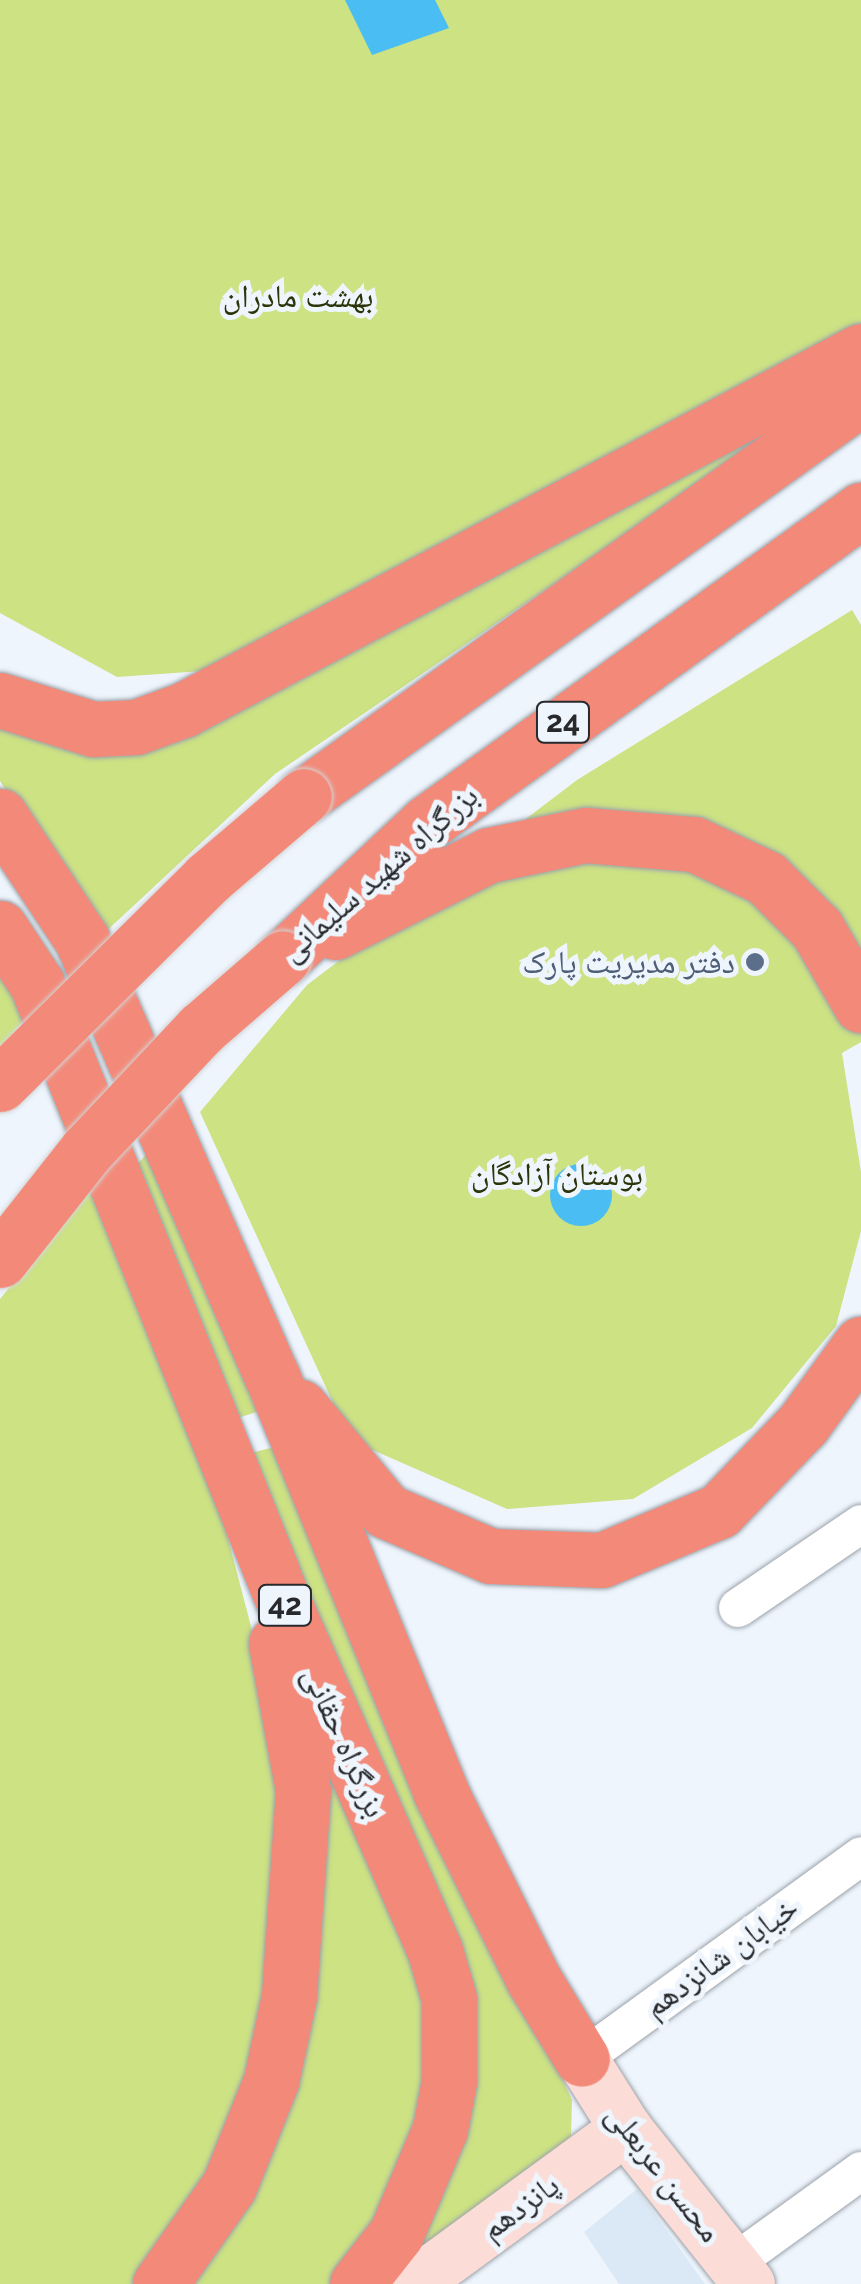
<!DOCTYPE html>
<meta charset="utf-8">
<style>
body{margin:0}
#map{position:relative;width:861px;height:2284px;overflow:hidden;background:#eef5fd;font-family:Raleway,"Noto Naskh Arabic",sans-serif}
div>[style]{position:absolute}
.built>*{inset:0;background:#dbe8f5}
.green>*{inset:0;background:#cce283}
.water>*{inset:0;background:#4abdf3}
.round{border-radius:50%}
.roads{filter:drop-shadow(0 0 2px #9ca3aa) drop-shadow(0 0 2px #9ca3aa)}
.street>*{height:38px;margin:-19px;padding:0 19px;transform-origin:19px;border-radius:19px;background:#fff}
.secondary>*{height:52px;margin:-26px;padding:0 26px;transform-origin:26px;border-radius:26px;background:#fbdcd7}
.highway>*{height:55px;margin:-27.5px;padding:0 27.5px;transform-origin:27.5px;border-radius:27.5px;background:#f38a79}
.bridges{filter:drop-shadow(0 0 2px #d4d4d5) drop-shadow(0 0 2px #d4d4d5)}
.highway-bridge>*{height:55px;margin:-27.5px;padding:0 27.5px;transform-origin:27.5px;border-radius:27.5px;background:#f38a79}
.dots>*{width:28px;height:28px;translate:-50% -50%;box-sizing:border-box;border:5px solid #eef5fd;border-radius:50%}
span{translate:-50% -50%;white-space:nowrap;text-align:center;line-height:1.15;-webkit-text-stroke:10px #eef5fd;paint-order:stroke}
.shield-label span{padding:2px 8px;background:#eef5fd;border:2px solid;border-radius:8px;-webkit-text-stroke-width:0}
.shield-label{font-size:30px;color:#27292c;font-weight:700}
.park-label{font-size:32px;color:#2c340a}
.street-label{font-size:32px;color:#27292c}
.service-label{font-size:32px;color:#4e5e75}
.right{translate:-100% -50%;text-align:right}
</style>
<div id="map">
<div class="built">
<i style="clip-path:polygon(637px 2189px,705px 2284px,619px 2284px,584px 2232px)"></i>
</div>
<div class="green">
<i style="clip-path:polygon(0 0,861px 0,861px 327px,231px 669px,117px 677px,0 613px)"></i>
<i style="clip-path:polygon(861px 375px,275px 774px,100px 937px,0 781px,0 718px,67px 742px)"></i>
<i style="clip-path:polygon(852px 610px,861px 625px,861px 1042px,842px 1053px,861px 1172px,861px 1231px,836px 1326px,752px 1428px,633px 1499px,507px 1509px,350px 1440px,200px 1112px,307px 985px,577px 780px)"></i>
<i style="clip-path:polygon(0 972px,28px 1016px,0 1047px)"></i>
<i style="clip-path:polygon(165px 1134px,266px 1409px,222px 1423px,130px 1172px)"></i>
<i style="clip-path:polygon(100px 1175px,209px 1466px,292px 1783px,256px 2088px,138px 2284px,0 2284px,0 1299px)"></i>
<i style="clip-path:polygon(278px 1446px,572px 2100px,571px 2136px,553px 2156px,395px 2284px,459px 2107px,239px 1456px)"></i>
<i style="clip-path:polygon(303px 1711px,431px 1973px,427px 2108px,342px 2284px,183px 2284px,238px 2211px)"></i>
</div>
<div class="water">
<i style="clip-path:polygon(345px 0,435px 0,449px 28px,372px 55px)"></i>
<i class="round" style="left:550px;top:1164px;width:62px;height:62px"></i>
</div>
<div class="roads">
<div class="street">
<i style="left:738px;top:1608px;width:149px;rotate:-34.3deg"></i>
<i style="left:582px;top:2059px;width:345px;rotate:-36deg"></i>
<i style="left:734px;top:2263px;width:157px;rotate:-35.9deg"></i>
</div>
<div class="secondary">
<i style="left:582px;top:2059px;width:83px;rotate:57.8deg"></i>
<i style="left:626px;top:2129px;width:198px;rotate:51.6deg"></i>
<i style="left:414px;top:2284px;width:263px;rotate:-36.2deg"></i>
</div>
<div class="highway">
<i style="left:0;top:700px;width:97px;rotate:17.3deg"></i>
<i style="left:93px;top:729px;width:43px;rotate:-2.7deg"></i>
<i style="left:136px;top:727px;width:50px;rotate:-19.9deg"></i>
<i style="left:183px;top:710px;width:767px;rotate:-27.9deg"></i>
<i style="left:304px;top:796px;width:685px;rotate:-35.55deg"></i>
<i style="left:0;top:816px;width:149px;rotate:56.5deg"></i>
<i style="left:82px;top:940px;width:476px;rotate:66.5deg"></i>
<i style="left:272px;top:1376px;width:450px;rotate:67.9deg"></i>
<i style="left:441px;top:1793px;width:209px;rotate:63.6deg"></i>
<i style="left:534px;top:1980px;width:92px;rotate:58.7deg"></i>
<i style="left:0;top:928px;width:67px;rotate:56.5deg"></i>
<i style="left:37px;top:984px;width:677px;rotate:68.25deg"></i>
<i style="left:288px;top:1613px;width:369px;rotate:66.5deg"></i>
<i style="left:435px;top:1951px;width:50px;rotate:73.7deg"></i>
<i style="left:449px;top:1999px;width:82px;rotate:90deg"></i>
<i style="left:449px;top:2081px;width:49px;rotate:100.6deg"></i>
<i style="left:440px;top:2129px;width:114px;rotate:112.7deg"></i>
<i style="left:396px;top:2234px;width:63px;rotate:128deg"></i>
<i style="left:335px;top:932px;width:172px;rotate:-26.6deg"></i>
<i style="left:489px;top:855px;width:99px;rotate:-11.7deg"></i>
<i style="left:586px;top:835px;width:108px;rotate:4.8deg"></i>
<i style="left:694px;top:844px;width:80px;rotate:25.3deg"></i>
<i style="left:766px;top:878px;width:72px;rotate:45deg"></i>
<i style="left:817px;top:929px;width:88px;rotate:59.9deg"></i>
<i style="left:283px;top:958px;width:199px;rotate:-43.2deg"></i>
<i style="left:428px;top:822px;width:534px;rotate:-35.77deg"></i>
<i style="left:300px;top:1407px;width:135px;rotate:50.4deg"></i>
<i style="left:386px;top:1511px;width:114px;rotate:23.2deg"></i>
<i style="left:491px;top:1556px;width:111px;rotate:2.1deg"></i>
<i style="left:602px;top:1560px;width:127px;rotate:-22.7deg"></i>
<i style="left:719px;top:1511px;width:121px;rotate:-46deg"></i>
<i style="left:803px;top:1424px;width:99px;rotate:-54.1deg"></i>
<i style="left:160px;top:2284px;width:120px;rotate:-54.9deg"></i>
<i style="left:229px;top:2186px;width:113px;rotate:-68.2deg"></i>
<i style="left:271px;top:2081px;width:87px;rotate:-78deg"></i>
<i style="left:289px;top:1996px;width:206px;rotate:-86.1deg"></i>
<i style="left:303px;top:1790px;width:149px;rotate:-100.4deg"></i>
</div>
</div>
<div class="bridges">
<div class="highway-bridge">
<i style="left:0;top:1084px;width:293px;rotate:-44.7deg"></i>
<i style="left:208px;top:878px;width:126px;rotate:-40.5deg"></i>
<i style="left:0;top:1260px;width:140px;rotate:-51.7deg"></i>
<i style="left:87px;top:1150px;width:166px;rotate:-46.7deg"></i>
<i style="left:201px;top:1029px;width:108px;rotate:-40.9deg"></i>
</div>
</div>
<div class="dots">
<i style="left:755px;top:962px;background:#5c6f8a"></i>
</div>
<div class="shield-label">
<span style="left:563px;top:722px">24</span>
<span style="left:285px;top:1605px">42</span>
</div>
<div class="park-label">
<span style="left:298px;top:296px">بهشت مادران</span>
<span style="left:557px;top:1174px">بوستان آزادگان</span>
</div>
<div class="street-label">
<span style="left:379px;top:873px;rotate:-41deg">بزرگراه شهید سلیمانی</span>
<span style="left:345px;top:1742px;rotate:66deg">بزرگراه حقانی</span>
<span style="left:721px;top:1957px;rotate:-36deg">خیابان شانزدهم</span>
<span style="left:664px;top:2173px;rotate:52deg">محسن عربعلی</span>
<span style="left:520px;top:2207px;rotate:-36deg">پانزدهم</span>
</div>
<div class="service-label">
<span class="right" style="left:735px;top:962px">دفتر مدیریت پارک</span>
</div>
</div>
